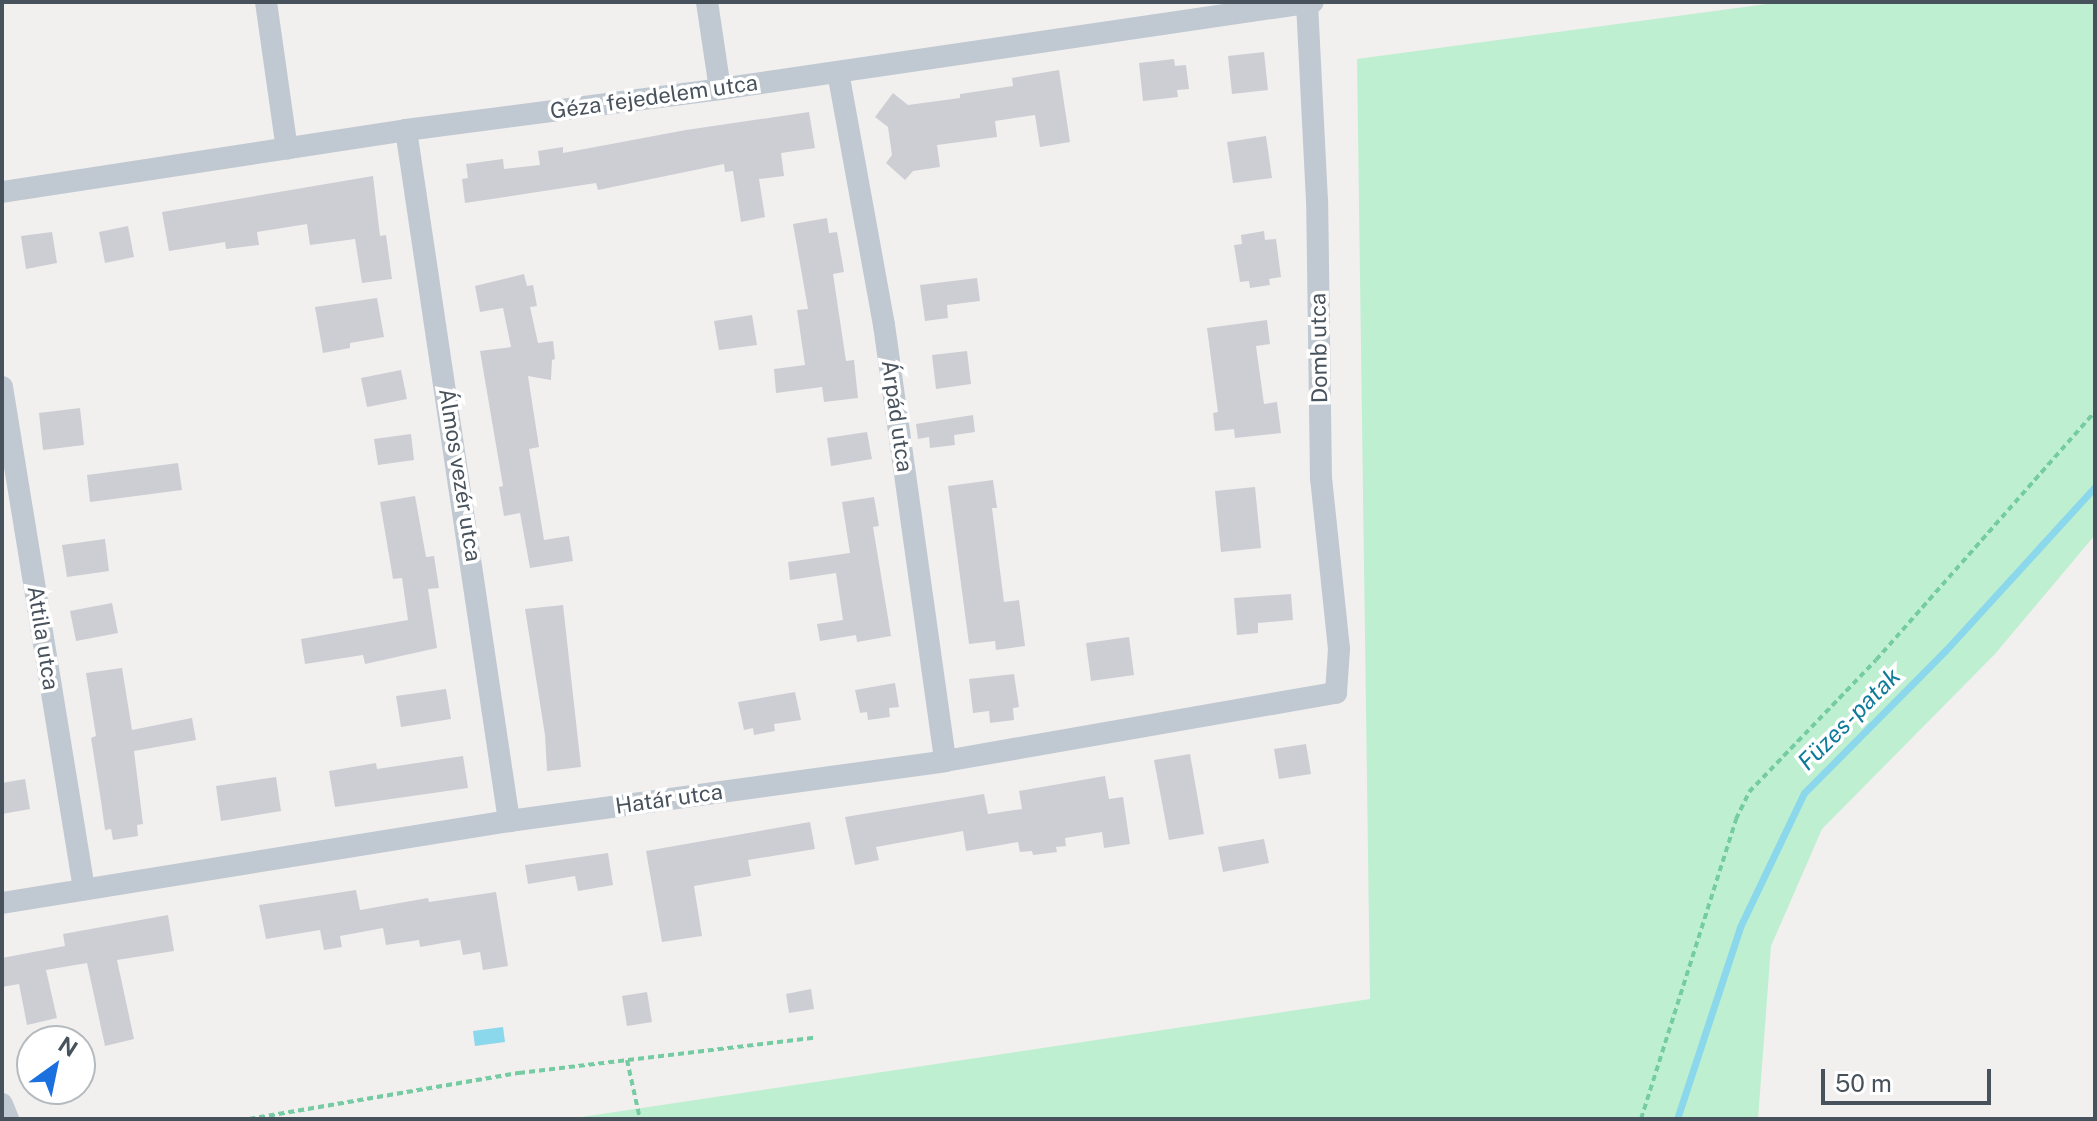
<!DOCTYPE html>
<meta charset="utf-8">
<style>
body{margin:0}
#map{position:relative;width:2097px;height:1121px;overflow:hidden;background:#f2efef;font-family:"Public Sans",sans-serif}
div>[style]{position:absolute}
.green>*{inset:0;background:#beefd1}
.water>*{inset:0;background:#8bd7eb}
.stream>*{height:7px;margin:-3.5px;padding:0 3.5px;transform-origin:3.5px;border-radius:3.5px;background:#8bd7eb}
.building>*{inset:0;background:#ccced4}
.path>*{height:4px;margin-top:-2px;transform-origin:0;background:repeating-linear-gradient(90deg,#76cca2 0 6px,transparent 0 10px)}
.minor>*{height:22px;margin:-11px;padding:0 11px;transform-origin:11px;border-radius:11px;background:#c0c9d1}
span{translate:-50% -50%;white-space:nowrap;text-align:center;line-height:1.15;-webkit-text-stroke:7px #fff;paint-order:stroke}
.street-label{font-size:22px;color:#47525c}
.water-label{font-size:24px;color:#0e7b9a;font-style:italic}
.frame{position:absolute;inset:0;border:4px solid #47525c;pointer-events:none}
.north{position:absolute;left:16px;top:1025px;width:80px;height:80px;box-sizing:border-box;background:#fff;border:2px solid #b5babe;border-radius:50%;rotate:33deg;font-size:22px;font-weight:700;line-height:32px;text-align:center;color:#47525c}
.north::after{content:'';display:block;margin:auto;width:28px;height:36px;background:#1b70e0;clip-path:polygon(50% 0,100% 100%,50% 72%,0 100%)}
.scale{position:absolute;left:1821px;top:1069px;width:170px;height:36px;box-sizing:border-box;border:4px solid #47525c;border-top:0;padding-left:10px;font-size:24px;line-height:28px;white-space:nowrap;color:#47525c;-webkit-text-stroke:6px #fff;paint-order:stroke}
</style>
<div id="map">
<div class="green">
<i style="clip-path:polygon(1782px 2px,2095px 2px,2095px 535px,1995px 654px,1822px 829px,1771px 946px,1758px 1119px,568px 1119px,1370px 999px,1357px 59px)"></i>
</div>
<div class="water">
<i style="clip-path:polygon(503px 1027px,505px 1042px,475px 1046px,473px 1031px)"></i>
</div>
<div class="stream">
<i style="left:1677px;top:1119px;width:202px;rotate:-71.8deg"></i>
<i style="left:1740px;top:927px;width:148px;rotate:-64.5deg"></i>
<i style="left:1804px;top:793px;width:200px;rotate:-45.2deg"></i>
<i style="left:1945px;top:651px;width:222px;rotate:-47.6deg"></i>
</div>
<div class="building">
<i style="clip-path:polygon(1264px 52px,1268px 90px,1232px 94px,1228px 56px)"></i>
<i style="clip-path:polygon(1174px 59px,1175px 66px,1186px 65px,1189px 89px,1177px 90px,1178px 97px,1143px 101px,1139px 63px)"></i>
<i style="clip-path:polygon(1059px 70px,1070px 142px,1040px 147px,1035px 115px,995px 121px,997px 137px,937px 145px,940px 167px,913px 171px,905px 180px,886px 163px,892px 155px,888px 127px,875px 117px,893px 93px,908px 105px,960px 98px,960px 94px,1013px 86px,1012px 78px)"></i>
<i style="clip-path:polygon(809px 112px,815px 148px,781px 153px,784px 176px,759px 179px,765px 217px,741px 222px,733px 171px,725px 172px,724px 164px,598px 190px,596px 183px,465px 203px,462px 179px,468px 178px,466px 164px,503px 159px,504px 169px,540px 165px,538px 151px,563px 147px,563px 153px,686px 130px)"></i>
<i style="clip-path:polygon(1266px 136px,1272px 178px,1233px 183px,1227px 142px)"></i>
<i style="clip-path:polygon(373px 176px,380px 236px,386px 235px,392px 279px,362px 283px,355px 239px,310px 245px,307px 224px,257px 232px,259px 245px,226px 249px,225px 242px,169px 251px,162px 212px)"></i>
<i style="clip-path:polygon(827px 218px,829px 233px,837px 232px,844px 272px,833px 274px,846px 361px,854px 360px,858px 398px,824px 402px,822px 387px,776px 393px,774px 369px,805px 365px,797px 310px,808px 309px,793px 224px)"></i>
<i style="clip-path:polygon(128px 226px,134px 257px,105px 263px,99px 232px)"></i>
<i style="clip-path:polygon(1264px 231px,1265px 240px,1276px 239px,1281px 277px,1269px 279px,1270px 285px,1250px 288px,1249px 281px,1240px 282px,1234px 245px,1242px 244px,1241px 235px)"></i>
<i style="clip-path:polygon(52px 232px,57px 263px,26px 269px,21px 236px)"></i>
<i style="clip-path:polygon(524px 274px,527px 286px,533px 285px,537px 306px,530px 307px,538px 343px,553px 341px,555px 359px,552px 360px,551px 380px,528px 376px,539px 447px,529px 449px,544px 540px,569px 536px,573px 561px,530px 568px,520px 513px,504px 516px,499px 487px,503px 486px,480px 351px,511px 347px,503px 308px,480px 312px,475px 286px)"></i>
<i style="clip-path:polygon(977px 278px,980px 301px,947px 305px,948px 318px,925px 321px,920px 285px)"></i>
<i style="clip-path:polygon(377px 298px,384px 337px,350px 343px,350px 348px,323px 353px,315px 307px)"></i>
<i style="clip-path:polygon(752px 315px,757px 345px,719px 350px,714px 321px)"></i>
<i style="clip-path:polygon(1267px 320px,1270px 344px,1256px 346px,1264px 404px,1277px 402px,1281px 433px,1235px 438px,1234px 429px,1215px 431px,1213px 413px,1218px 412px,1207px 328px)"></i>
<i style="clip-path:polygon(967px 351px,971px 384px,936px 389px,932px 355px)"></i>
<i style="clip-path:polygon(401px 370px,407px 399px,367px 407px,361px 378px)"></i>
<i style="clip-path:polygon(80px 408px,84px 445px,43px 450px,39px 413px)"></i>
<i style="clip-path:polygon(973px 415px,975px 432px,954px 435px,955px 445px,930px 448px,929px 437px,918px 439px,916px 424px)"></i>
<i style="clip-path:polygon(867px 432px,872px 459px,831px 466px,827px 438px)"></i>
<i style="clip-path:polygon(411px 434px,414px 460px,378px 465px,374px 439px)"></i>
<i style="clip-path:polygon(178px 463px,182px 490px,90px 502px,87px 475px)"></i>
<i style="clip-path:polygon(993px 480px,997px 508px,992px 508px,1004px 602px,1019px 600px,1025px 646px,996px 650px,995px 641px,969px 644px,948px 486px)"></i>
<i style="clip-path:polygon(1255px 487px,1261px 548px,1221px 552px,1215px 491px)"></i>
<i style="clip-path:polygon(415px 496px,426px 557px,434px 556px,439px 588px,428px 589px,437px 648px,365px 664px,363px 655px,305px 664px,301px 639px,408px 620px,402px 578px,393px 579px,380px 502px)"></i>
<i style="clip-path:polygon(874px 497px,879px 526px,873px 527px,891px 636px,857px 642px,856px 635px,820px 641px,817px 624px,843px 620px,836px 573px,790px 580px,788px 562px,850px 553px,842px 502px)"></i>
<i style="clip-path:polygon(105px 539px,109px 571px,67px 577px,62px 545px)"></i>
<i style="clip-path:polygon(1291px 594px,1293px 620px,1258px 623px,1258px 633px,1237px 635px,1234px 598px)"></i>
<i style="clip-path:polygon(112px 603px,118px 633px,76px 641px,70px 611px)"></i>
<i style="clip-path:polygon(563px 605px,581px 767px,547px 771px,545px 735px,525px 609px)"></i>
<i style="clip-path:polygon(1129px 637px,1134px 675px,1091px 681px,1086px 643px)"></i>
<i style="clip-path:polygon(122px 668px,132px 730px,192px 718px,196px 740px,134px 751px,143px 824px,137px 825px,138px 836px,113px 840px,111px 829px,105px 830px,101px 801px,91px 738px,96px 736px,86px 673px)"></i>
<i style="clip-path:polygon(1014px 674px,1019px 707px,1013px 708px,1014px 720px,990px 723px,989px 711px,973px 713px,969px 679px)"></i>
<i style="clip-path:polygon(895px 683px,899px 707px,889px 708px,890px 717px,868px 720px,867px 712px,860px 713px,855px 690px)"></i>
<i style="clip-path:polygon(446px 689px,451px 719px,401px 727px,396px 696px)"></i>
<i style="clip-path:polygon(795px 692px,801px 720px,774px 724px,775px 731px,754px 735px,753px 728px,744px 730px,738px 702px)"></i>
<i style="clip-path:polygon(1306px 744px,1311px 774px,1279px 779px,1274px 749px)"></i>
<i style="clip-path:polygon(1190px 754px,1204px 834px,1169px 840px,1154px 760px)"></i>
<i style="clip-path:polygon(463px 756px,468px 788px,335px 807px,329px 771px,376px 763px,377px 769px)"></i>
<i style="clip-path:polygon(1105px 776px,1109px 799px,1123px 797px,1130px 844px,1104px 848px,1102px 832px,1065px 838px,1066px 846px,1056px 847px,1057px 852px,1033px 855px,1032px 851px,1020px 852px,1018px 842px,966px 851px,963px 831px,876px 847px,879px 860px,855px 865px,845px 817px,984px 794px,988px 814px,1022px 809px,1019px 791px)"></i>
<i style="clip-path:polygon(276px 777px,281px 811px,221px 821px,216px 786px)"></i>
<i style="clip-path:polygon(25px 779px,30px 809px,2px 814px,2px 783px)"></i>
<i style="clip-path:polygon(810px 822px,815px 849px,748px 860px,751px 876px,694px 886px,702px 936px,662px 942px,646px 851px)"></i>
<i style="clip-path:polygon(1264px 839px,1269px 863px,1223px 872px,1218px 847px)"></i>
<i style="clip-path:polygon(608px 853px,613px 885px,578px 891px,575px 876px,528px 884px,525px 865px)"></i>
<i style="clip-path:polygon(356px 890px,360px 910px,428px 898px,429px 902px,496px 892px,508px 966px,483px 970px,480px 952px,463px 955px,460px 940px,420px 947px,419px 940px,386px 945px,383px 928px,340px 936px,342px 947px,324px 950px,320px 930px,266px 939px,259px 905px)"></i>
<i style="clip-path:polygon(168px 915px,174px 951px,117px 960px,134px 1039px,105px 1046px,87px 963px,46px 970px,57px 1018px,27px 1025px,19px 984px,2px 987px,2px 958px,65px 946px,63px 934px)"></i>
<i style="clip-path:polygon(811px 989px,814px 1009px,789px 1013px,786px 994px)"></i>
<i style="clip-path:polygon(647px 992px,652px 1022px,627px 1026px,622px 996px)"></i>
</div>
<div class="path">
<i style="left:627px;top:1060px;width:60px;rotate:77.6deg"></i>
<i style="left:249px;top:1119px;width:274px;rotate:-9.7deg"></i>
<i style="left:519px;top:1073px;width:297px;rotate:-6.8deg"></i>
<i style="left:1641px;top:1119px;width:315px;rotate:-72.4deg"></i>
<i style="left:1736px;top:819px;width:30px;rotate:-64deg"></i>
<i style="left:1749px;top:792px;width:183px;rotate:-46.1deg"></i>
<i style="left:1876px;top:660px;width:331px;rotate:-48.6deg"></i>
</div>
<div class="minor">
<i style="left:266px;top:2px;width:148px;rotate:81.9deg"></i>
<i style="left:707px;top:2px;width:88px;rotate:81.5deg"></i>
<i style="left:838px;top:72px;width:257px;rotate:79.7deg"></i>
<i style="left:884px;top:325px;width:440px;rotate:82deg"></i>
<i style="left:406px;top:130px;width:699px;rotate:81.52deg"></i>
<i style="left:2px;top:192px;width:409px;rotate:-8.7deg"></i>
<i style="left:406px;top:130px;width:317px;rotate:-7.4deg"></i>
<i style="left:720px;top:89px;width:599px;rotate:-8.35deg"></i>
<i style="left:2px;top:387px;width:509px;rotate:80.72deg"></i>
<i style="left:2px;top:903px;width:514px;rotate:-9.19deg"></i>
<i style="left:509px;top:821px;width:440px;rotate:-7.8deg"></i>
<i style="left:945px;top:761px;width:397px;rotate:-9.9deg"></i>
<i style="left:1336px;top:693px;width:44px;rotate:-86.1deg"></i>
<i style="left:1339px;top:649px;width:171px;rotate:-96deg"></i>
<i style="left:1321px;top:479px;width:278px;rotate:-90.8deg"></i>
<i style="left:1317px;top:201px;width:198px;rotate:-92.9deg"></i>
<i style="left:2px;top:1104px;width:16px;rotate:68deg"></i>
</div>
<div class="street-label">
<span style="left:654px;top:97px;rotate:-8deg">Géza fejedelem utca</span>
<span style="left:1319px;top:348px;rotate:-91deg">Domb utca</span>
<span style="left:897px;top:416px;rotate:82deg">Árpád utca</span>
<span style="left:460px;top:475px;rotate:81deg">Álmos vezér utca</span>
<span style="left:43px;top:638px;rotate:81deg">Attila utca</span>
<span style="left:669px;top:799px;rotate:-8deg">Határ utca</span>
</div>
<div class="water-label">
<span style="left:1849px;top:719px;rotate:-45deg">Füzes-patak</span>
</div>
<div class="frame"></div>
<div class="north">N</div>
<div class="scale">50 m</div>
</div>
